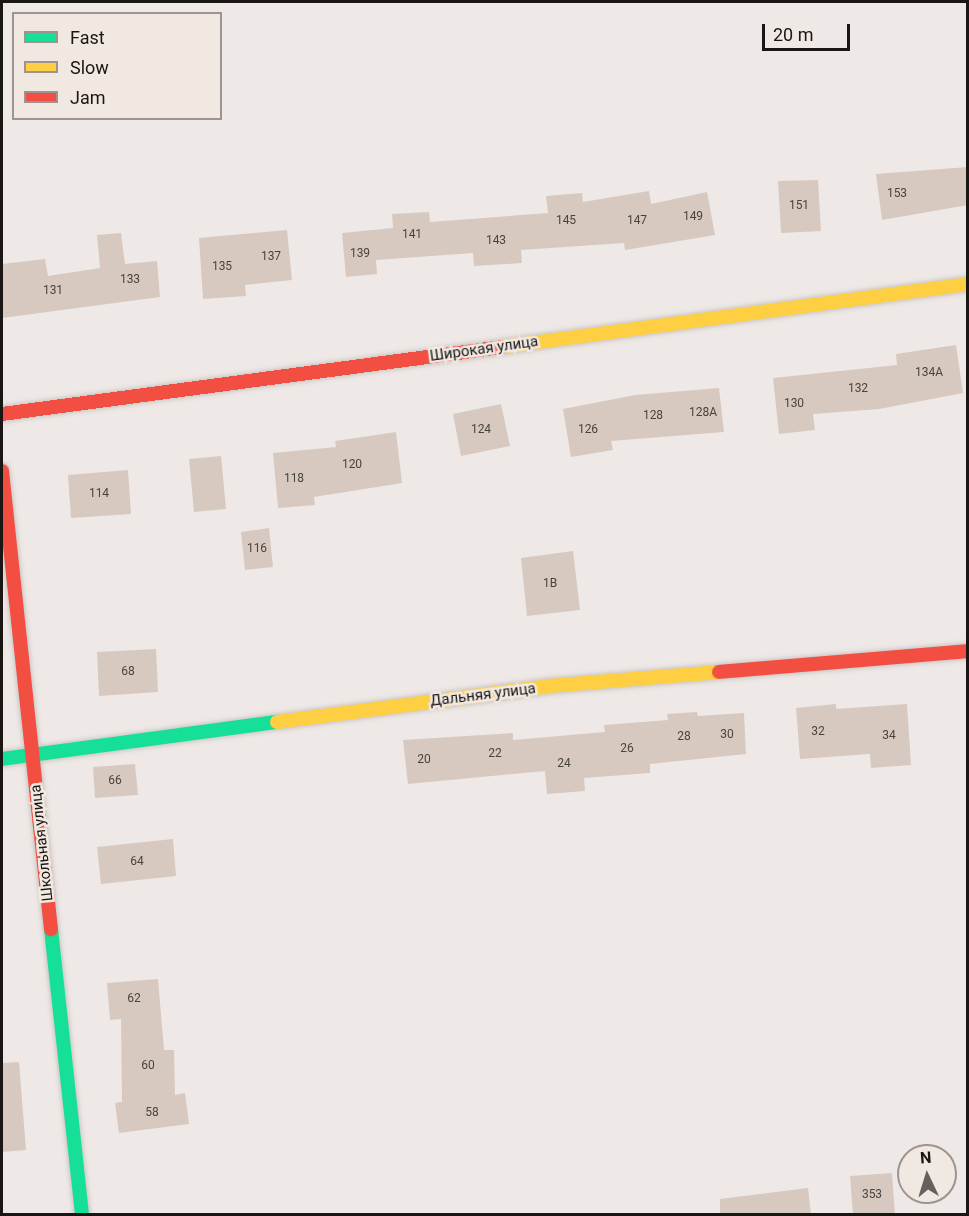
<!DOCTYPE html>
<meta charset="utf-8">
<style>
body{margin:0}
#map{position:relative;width:969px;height:1216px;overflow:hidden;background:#eee9e6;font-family:Roboto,sans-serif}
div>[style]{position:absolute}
.building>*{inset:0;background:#d8c9c0}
.roads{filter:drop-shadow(0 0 2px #cbc7c5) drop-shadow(0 0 2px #cbc7c5)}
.fast>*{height:14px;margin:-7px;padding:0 7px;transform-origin:7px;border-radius:7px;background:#16e098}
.slow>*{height:14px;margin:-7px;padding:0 7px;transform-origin:7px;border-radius:7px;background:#ffcf43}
.jam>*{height:14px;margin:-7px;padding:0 7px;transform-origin:7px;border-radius:7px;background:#f24e42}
span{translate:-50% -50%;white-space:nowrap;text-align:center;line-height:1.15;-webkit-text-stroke:5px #f1e8e2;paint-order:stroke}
.number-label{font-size:12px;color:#49433f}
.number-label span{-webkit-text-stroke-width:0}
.street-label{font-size:15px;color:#191614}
.frame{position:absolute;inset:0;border:3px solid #191614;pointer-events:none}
.legend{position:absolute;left:12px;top:12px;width:210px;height:108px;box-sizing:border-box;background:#f1e8e2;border:2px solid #9b9490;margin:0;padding:8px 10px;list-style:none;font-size:18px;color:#191614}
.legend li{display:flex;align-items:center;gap:12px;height:30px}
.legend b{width:30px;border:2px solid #9b9490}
.north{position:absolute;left:897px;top:1144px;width:60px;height:60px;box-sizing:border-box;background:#f1e8e2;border:2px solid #9b9490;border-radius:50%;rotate:356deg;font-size:16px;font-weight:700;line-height:24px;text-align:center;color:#191614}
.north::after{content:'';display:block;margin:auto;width:21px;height:27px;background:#64605e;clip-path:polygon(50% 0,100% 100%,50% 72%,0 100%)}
.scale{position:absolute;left:762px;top:24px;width:88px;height:27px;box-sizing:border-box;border:3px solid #191614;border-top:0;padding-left:8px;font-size:18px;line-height:21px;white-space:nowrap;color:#191614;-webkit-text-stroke:4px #f1e8e2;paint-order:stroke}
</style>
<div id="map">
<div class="building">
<i style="clip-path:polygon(968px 167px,968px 205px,882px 220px,876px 174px)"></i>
<i style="clip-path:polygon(818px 180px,821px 231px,781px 233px,778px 181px)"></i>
<i style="clip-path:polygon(649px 191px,651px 204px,707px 192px,715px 235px,625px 250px,624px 243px,521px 250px,522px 263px,474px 266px,473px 253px,376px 260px,377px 274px,346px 277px,342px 233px,393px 228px,392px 214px,429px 212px,430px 222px,548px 213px,546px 196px,582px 193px,583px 202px)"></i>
<i style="clip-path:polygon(287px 230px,292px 280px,245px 285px,246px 296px,203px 299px,199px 238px)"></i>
<i style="clip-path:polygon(121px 233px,125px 264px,157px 261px,160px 297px,2px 318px,2px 264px,45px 259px,48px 276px,100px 268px,97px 235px)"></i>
<i style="clip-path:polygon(956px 345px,963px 393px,879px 409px,813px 414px,815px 430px,779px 434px,773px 378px,897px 365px,896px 354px)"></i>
<i style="clip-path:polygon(719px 388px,724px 432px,611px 441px,613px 450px,571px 457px,563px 409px,635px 395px)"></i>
<i style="clip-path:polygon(501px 404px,510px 446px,461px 456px,453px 414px)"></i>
<i style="clip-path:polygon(396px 432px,402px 483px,314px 497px,315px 505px,278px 508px,273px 453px,336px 447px,335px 441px)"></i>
<i style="clip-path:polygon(221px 456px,226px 509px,194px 512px,189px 459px)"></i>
<i style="clip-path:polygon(128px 470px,131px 514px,71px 518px,68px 475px)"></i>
<i style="clip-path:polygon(269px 528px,273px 567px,245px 570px,241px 532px)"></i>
<i style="clip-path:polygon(573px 551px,580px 610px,527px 616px,521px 558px)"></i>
<i style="clip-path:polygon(156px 649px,158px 692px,99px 696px,97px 652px)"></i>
<i style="clip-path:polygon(836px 704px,836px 709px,907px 704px,911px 765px,871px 768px,870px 754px,800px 759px,796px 708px)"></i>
<i style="clip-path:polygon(697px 712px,698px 716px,744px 713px,746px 754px,650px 764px,650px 773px,584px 778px,585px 791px,547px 794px,545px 771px,408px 784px,403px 740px,513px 733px,513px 740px,605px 732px,604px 725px,668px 720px,667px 714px)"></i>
<i style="clip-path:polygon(135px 764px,138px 795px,95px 798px,93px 767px)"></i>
<i style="clip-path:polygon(173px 839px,176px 876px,101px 884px,97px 847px)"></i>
<i style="clip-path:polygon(158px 979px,164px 1050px,174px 1050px,175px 1095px,185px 1093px,189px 1124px,119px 1133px,115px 1103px,122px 1102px,121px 1019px,110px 1020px,107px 983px)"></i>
<i style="clip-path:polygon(19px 1062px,26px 1150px,2px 1152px,2px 1063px)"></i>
<i style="clip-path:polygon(892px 1173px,895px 1215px,853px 1215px,850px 1176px)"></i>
<i style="clip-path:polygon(808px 1188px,811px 1215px,720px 1215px,720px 1199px)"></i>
</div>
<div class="roads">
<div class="fast">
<i style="left:2px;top:759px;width:277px;rotate:-7.7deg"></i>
<i style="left:51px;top:929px;width:287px;rotate:83.8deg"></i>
</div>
<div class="slow">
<i style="left:502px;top:347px;width:470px;rotate:-7.7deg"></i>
<i style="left:277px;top:722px;width:274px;rotate:-7.5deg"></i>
<i style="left:549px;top:686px;width:171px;rotate:-4.7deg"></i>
</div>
<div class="jam">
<i style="left:2px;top:414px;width:504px;rotate:-7.63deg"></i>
<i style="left:2px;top:471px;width:461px;rotate:83.9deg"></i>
<i style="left:719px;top:672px;width:250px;rotate:-4.8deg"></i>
</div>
</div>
<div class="number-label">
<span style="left:897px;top:194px">153</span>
<span style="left:799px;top:206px">151</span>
<span style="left:693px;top:217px">149</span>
<span style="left:566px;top:221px">145</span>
<span style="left:637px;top:221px">147</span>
<span style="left:412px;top:235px">141</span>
<span style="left:496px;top:241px">143</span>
<span style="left:360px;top:254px">139</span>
<span style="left:271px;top:257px">137</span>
<span style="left:222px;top:267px">135</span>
<span style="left:130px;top:280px">133</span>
<span style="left:53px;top:291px">131</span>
<span style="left:929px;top:373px">134А</span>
<span style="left:858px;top:389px">132</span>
<span style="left:794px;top:404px">130</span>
<span style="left:703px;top:413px">128А</span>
<span style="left:653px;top:416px">128</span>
<span style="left:481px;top:430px">124</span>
<span style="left:588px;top:430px">126</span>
<span style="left:352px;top:465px">120</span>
<span style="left:294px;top:479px">118</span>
<span style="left:99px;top:494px">114</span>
<span style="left:257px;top:549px">116</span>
<span style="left:550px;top:584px">1В</span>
<span style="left:128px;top:672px">68</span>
<span style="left:818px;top:732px">32</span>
<span style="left:727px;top:735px">30</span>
<span style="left:889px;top:736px">34</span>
<span style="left:684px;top:737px">28</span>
<span style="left:627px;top:749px">26</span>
<span style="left:495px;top:754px">22</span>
<span style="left:424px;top:760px">20</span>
<span style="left:564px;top:764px">24</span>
<span style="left:115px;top:781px">66</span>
<span style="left:137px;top:862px">64</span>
<span style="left:134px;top:999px">62</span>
<span style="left:148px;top:1066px">60</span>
<span style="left:152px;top:1113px">58</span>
<span style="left:872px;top:1195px">353</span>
</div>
<div class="street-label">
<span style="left:484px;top:349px;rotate:-8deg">Широкая улица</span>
<span style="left:483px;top:695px;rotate:-7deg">Дальняя улица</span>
<span style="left:42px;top:843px;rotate:-96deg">Школьная улица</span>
</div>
<div class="frame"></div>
<ul class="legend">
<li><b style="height:8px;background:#16e098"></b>Fast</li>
<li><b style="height:8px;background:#ffcf43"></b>Slow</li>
<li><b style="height:8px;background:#f24e42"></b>Jam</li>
</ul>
<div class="north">N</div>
<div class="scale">20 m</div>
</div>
